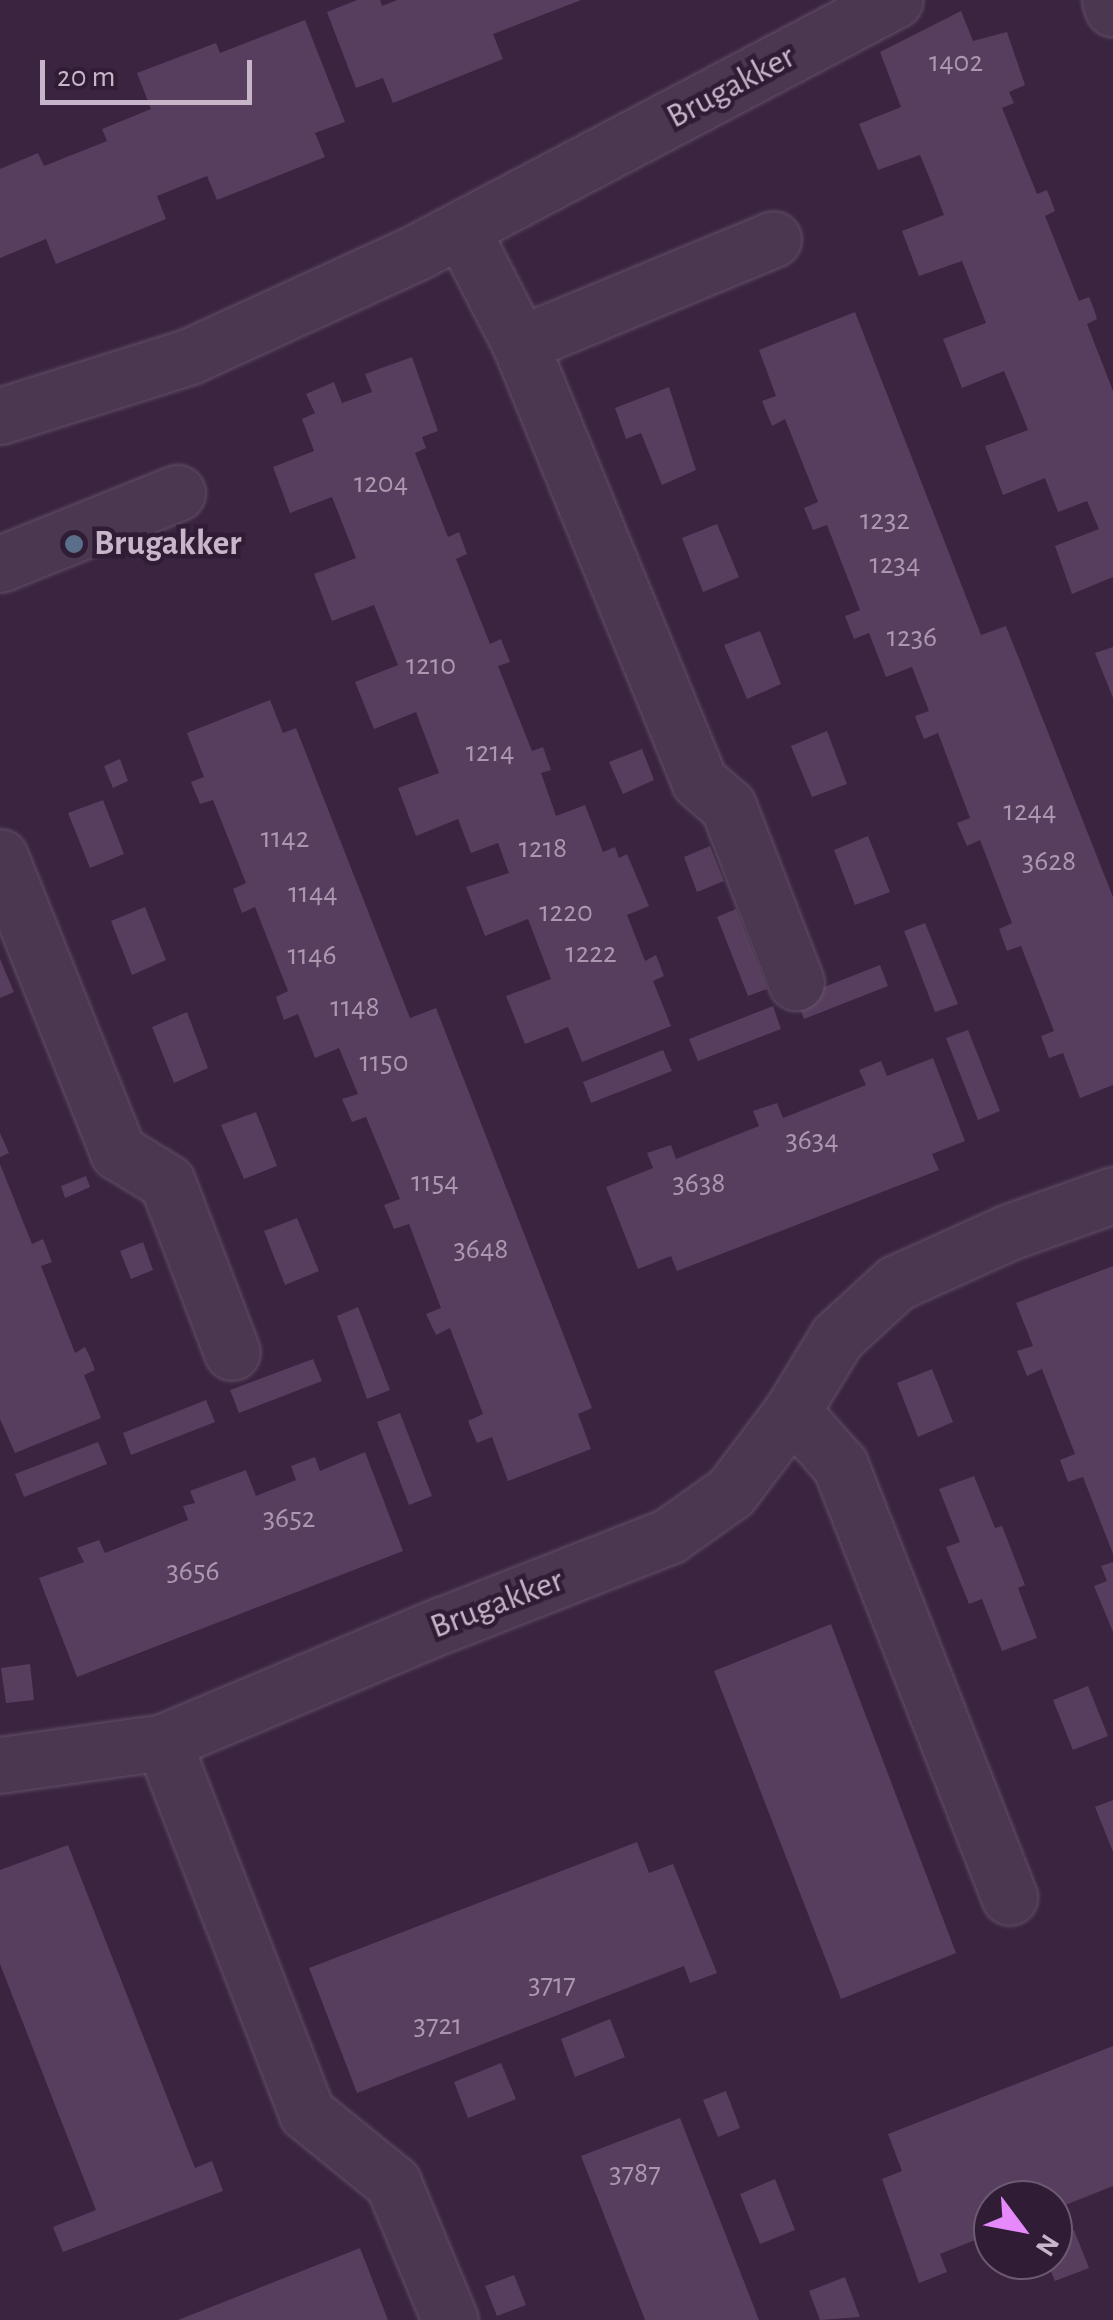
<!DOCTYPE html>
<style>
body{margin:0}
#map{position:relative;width:1113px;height:2320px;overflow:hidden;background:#3a2440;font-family:"Alegreya Sans",sans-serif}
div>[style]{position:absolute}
.building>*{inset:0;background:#573e5e}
.roads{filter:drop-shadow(0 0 2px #635067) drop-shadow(0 0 2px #635067)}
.street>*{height:55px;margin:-27.5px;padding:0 27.5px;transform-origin:27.5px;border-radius:27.5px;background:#4b3850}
.dots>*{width:28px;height:28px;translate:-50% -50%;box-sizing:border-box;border:5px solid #301d35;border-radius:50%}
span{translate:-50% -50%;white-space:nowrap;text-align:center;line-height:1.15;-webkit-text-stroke:9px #301d35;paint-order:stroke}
.number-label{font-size:30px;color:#ab97af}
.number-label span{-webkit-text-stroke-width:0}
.street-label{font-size:35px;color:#c7b5ca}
.poi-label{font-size:35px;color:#c7b5ca;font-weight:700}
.left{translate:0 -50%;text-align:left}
.north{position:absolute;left:973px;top:2180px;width:100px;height:100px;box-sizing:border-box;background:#301d35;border:2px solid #6c5a71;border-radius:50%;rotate:122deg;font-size:28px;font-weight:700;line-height:40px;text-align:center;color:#c7b5ca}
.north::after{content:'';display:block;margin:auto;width:35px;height:45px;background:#e689fb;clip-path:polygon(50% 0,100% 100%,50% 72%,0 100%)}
.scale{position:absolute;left:40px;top:60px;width:212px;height:45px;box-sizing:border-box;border:5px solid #c7b5ca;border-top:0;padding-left:12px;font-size:30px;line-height:35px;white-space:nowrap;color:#c7b5ca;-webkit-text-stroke:8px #301d35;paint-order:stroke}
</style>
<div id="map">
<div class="building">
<i style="clip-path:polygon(357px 0,380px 0,382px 6px,397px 0,581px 0,493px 34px,503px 59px,393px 103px,383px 78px,356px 88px,327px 12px)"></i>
<i style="clip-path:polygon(961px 11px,973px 41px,1007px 32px,1025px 85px,1009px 92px,1014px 103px,1002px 108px,1037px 194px,1047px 190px,1051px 200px,1055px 211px,1045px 216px,1079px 301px,1089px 297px,1094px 309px,1097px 319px,1087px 324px,1113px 391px,1113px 577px,1072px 594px,1055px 546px,1099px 529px,1087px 501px,1058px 512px,1045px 478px,1003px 495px,985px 446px,1028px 430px,1016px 400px,1004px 371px,962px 388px,943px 339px,986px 323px,962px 261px,919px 276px,902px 231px,944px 215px,932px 184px,920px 155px,878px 170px,859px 124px,901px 107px,880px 52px)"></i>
<i style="clip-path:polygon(305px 20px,345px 122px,315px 133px,325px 157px,217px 200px,207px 176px,157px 196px,166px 219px,56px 264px,46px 239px,0 258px,0 169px,38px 153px,44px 166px,107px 141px,102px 129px,151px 109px,137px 73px,216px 43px,220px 53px)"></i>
<i style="clip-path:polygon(855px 312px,981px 635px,1006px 626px,1113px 897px,1113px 1085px,1080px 1098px,1063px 1053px,1049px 1058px,1041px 1036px,1054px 1031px,1021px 946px,1007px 951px,999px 929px,1012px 923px,980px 840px,967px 846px,957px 823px,970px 818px,938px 733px,924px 739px,919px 727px,915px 716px,929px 711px,912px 667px,886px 677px,869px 633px,854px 639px,845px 616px,860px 610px,827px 525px,813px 530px,804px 508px,818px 502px,785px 419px,772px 426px,762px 401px,776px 396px,759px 350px)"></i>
<i style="clip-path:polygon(412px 357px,438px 431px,422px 437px,426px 448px,415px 453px,448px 537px,459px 532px,467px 554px,456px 559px,490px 644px,501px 639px,510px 662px,498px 666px,532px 751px,543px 747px,551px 770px,541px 773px,556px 816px,585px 805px,603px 852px,615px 847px,619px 858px,627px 854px,649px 906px,627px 915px,645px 961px,656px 955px,664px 976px,653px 981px,671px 1026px,582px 1062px,568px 1027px,525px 1044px,516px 1021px,506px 996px,551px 979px,528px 919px,485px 936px,466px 887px,509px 873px,498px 843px,471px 853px,458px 819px,416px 836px,398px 788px,439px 773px,416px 712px,374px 729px,355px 682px,398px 665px,374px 605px,332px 621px,314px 574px,356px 558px,332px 497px,290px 513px,273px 467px,314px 451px,302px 419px,315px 413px,306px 394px,334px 382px,342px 403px,372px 392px,365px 374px)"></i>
<i style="clip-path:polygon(669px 387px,696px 470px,662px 485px,641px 433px,626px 439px,615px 408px)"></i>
<i style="clip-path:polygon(717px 524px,739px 577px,703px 592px,682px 538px)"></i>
<i style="clip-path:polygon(760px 631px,781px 684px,747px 699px,724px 645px)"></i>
<i style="clip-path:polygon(1113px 647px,1113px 698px,1095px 653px)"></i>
<i style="clip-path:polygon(270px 700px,283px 733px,296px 728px,410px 1018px,436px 1008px,592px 1408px,578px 1414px,591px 1449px,508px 1481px,492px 1437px,477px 1443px,468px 1421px,483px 1414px,450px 1328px,436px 1335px,426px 1314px,441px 1308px,409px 1224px,394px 1229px,384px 1205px,400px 1199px,366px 1117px,352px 1122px,342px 1099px,358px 1094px,339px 1048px,315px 1058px,298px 1014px,284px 1020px,276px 997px,288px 991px,255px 907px,242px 913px,233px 889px,246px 883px,213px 800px,200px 804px,191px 782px,204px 777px,187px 733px)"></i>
<i style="clip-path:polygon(827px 731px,847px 784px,812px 797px,791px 746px)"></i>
<i style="clip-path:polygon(642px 749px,654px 780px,623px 794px,609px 762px)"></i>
<i style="clip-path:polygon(120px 759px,128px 781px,113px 788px,104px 766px)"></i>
<i style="clip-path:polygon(103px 800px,124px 854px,90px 868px,68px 813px)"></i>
<i style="clip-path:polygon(868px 836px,890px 892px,855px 905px,834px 850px)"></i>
<i style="clip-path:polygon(710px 846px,724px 881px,697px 892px,684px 857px)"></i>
<i style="clip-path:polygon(145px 907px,166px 960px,132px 975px,111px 921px)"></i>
<i style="clip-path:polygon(736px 909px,767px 989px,748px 996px,717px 917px)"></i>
<i style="clip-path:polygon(925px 923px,958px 1004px,935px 1012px,904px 931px)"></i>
<i style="clip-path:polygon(0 959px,14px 992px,0 998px)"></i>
<i style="clip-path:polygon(880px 965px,888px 986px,804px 1019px,796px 998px)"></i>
<i style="clip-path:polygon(773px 1006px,781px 1029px,698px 1061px,689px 1039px)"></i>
<i style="clip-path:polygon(187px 1012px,208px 1068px,174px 1083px,152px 1027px)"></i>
<i style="clip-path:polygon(968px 1030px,1000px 1111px,978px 1120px,946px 1038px)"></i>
<i style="clip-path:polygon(663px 1050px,672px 1071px,591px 1103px,583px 1082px)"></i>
<i style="clip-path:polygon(933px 1058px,965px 1141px,932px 1154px,939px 1170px,677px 1271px,671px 1256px,638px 1269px,606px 1187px,653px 1168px,647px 1153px,671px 1145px,676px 1159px,759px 1126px,753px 1111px,777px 1103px,783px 1118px,866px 1085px,859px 1070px,881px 1061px,887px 1076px)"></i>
<i style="clip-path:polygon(256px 1112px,277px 1166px,244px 1179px,221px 1125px)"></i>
<i style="clip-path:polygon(0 1133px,9px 1153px,0 1157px)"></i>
<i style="clip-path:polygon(0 1164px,32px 1244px,43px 1239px,52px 1262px,41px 1266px,75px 1353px,85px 1347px,90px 1357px,95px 1370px,84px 1375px,101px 1418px,15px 1453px,0 1419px)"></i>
<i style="clip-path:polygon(86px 1176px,90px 1187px,65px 1198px,61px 1186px)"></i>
<i style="clip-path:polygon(297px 1218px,319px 1271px,285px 1285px,264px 1231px)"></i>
<i style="clip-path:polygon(143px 1242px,153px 1270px,131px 1279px,120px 1251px)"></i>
<i style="clip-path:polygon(1113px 1266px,1113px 1554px,1083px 1477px,1068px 1482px,1060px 1460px,1075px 1454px,1042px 1369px,1027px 1376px,1017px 1351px,1033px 1346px,1016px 1303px)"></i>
<i style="clip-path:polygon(358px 1307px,390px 1390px,367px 1399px,337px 1316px)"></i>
<i style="clip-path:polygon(313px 1359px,322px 1381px,239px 1413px,230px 1390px)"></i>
<i style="clip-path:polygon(932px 1369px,953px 1422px,918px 1437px,897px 1383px)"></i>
<i style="clip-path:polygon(206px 1400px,215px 1422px,131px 1455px,123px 1433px)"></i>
<i style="clip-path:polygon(400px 1413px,432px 1496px,409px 1505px,377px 1422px)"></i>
<i style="clip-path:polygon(98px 1442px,107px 1464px,24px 1497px,15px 1474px)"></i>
<i style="clip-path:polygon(365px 1452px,403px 1551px,77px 1677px,39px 1578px,84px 1562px,77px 1548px,99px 1540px,105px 1553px,188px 1520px,183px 1506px,195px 1503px,190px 1491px,246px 1470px,256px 1496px,296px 1480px,291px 1466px,315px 1457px,320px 1471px)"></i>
<i style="clip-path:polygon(974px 1476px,995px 1528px,1002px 1526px,1025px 1585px,1018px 1588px,1037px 1638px,1002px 1651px,982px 1599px,969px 1604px,946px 1547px,960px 1542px,939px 1489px)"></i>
<i style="clip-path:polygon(1113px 1562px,1113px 1632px,1094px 1586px,1107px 1581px,1101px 1566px)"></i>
<i style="clip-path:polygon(831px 1624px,956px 1953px,841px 1999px,714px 1671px)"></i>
<i style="clip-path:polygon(30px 1664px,34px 1700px,6px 1703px,1px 1668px)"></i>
<i style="clip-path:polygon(1088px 1686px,1108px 1736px,1073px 1750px,1053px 1700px)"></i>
<i style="clip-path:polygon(1113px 1800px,1113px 1852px,1095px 1807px)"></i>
<i style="clip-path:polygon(637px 1842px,649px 1873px,673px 1864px,717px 1973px,690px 1983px,684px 1966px,357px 2093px,309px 1968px)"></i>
<i style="clip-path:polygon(68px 1845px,195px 2168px,212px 2161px,223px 2191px,63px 2252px,53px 2227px,96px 2210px,0 1964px,0 1870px)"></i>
<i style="clip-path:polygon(610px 2019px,625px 2057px,575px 2077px,561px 2039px)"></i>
<i style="clip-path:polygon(1113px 2046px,1113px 2186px,1053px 2210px,1053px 2200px,993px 2200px,993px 2233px,940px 2254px,947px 2272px,919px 2283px,882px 2179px,902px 2171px,888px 2134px)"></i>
<i style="clip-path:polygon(501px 2063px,516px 2099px,468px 2118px,454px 2082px)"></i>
<i style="clip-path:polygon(726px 2091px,740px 2128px,718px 2137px,703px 2100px)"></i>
<i style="clip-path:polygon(680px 2118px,759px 2320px,645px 2320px,581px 2156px)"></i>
<i style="clip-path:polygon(775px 2179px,795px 2230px,760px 2244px,740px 2194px)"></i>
<i style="clip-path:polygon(1074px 2230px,1089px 2268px,1055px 2281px,1046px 2260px,1053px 2260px,1053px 2239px)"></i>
<i style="clip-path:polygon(360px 2248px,388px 2320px,178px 2320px)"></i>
<i style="clip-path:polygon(514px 2275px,526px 2305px,497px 2316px,485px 2286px)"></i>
<i style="clip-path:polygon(845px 2277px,860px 2317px,820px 2320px,809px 2291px)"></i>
</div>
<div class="roads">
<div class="street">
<i style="left:1110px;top:0;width:9px;rotate:72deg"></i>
<i style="left:461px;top:229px;width:129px;rotate:62.8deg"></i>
<i style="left:520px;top:344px;width:472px;rotate:67.7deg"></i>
<i style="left:699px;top:781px;width:38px;rotate:41deg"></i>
<i style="left:728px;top:806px;width:189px;rotate:68.9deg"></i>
<i style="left:520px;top:344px;width:274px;rotate:-22.5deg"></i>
<i style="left:0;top:416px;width:199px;rotate:-17.5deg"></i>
<i style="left:190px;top:356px;width:250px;rotate:-24.6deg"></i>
<i style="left:417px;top:252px;width:540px;rotate:-27.8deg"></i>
<i style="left:0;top:564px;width:191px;rotate:-21.9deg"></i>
<i style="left:0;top:857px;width:318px;rotate:68.2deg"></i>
<i style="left:118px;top:1152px;width:57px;rotate:31.5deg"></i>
<i style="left:167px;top:1182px;width:182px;rotate:69.1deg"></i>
<i style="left:792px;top:1411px;width:72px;rotate:48.4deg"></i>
<i style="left:840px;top:1465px;width:464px;rotate:68.6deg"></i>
<i style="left:163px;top:1742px;width:398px;rotate:68.8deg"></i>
<i style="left:307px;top:2113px;width:111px;rotate:39.1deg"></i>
<i style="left:393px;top:2183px;width:148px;rotate:67.4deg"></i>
<i style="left:0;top:1765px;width:165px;rotate:-8deg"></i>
<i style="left:163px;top:1742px;width:303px;rotate:-22.8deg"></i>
<i style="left:442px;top:1625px;width:244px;rotate:-21.4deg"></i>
<i style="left:669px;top:1536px;width:76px;rotate:-35.4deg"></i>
<i style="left:731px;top:1492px;width:101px;rotate:-53deg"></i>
<i style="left:792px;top:1411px;width:87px;rotate:-58.7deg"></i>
<i style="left:837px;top:1337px;width:80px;rotate:-42.5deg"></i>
<i style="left:896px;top:1283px;width:124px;rotate:-24.3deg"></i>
<i style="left:1009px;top:1232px;width:110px;rotate:-19.6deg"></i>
</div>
</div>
<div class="dots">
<i style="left:74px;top:544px;background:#5c6f8a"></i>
</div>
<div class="number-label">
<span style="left:956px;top:62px">1402</span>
<span style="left:381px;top:483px">1204</span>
<span style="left:885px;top:520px">1232</span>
<span style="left:895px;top:564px">1234</span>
<span style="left:912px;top:637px">1236</span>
<span style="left:431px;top:665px">1210</span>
<span style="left:490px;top:752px">1214</span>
<span style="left:1030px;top:811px">1244</span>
<span style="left:285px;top:838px">1142</span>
<span style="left:543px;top:848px">1218</span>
<span style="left:1049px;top:861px">3628</span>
<span style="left:313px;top:893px">1144</span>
<span style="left:566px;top:912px">1220</span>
<span style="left:591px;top:953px">1222</span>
<span style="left:312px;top:955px">1146</span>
<span style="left:355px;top:1007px">1148</span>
<span style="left:384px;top:1062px">1150</span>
<span style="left:812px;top:1140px">3634</span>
<span style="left:435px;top:1182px">1154</span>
<span style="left:699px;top:1183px">3638</span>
<span style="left:481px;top:1249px">3648</span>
<span style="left:289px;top:1518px">3652</span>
<span style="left:193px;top:1571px">3656</span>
<span style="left:552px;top:1984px">3717</span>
<span style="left:438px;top:2025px">3721</span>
<span style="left:635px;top:2173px">3787</span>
</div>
<div class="street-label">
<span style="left:731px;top:87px;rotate:-28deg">Brugakker</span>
<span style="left:497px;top:1604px;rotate:-21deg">Brugakker</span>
</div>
<div class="poi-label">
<span class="left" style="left:94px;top:544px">Brugakker</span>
</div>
<div class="north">N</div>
<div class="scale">20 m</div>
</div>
